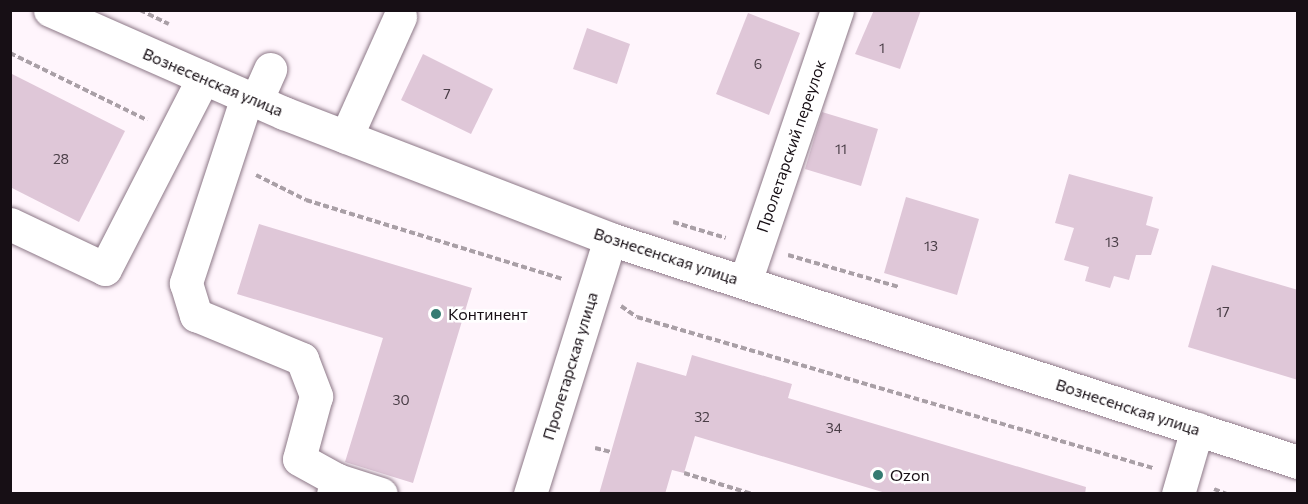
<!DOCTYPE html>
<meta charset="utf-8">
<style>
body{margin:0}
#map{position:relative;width:1308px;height:504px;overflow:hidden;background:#fff5fc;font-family:Commissioner,sans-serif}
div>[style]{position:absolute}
.building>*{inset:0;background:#dfc7d8}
.path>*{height:4px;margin-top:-2px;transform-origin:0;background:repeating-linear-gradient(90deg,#a99fa6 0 6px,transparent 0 9px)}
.roads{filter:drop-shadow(0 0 2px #8d7887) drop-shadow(0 0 2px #8d7887)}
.minor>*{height:33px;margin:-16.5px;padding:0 16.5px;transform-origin:16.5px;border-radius:16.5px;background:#fff}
.dots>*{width:16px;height:16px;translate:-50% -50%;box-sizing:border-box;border:3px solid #fff;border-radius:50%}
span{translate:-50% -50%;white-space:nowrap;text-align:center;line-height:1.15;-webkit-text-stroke:5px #fff;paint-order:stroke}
.number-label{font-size:14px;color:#493d46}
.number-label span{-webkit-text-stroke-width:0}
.street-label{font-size:16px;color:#170f15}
.poi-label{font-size:16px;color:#170f15}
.left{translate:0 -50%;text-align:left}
.frame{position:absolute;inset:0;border:12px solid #170f15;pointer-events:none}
</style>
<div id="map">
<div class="building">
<i style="clip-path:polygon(874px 10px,921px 10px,900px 69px,855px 54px)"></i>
<i style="clip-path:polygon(748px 13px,800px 33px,769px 115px,716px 94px)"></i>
<i style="clip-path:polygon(587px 28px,630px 44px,617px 84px,573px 69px)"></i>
<i style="clip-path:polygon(423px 54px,493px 89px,471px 134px,401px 100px)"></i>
<i style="clip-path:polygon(10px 73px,125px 131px,79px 222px,10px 187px)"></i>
<i style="clip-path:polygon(822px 112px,878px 129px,861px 186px,805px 169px)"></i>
<i style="clip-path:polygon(1069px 174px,1153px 197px,1146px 225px,1159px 229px,1151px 255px,1136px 255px,1129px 280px,1114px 276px,1110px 288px,1085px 281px,1089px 267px,1064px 260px,1074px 228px,1055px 223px)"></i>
<i style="clip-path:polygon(906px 197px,979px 219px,957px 295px,884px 273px)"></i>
<i style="clip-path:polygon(259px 224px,472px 288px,413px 483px,345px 462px,383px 338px,237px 294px)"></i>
<i style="clip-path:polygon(1212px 265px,1298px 290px,1298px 380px,1188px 347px)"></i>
<i style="clip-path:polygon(692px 355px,792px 384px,788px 398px,1086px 487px,1085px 494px,889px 494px,695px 436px,684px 473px,672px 470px,665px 494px,599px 494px,637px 362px,686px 376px)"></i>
</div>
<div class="path">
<i style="left:140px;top:10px;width:32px;rotate:26deg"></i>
<i style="left:10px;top:53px;width:153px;rotate:26.1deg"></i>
<i style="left:256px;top:175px;width:56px;rotate:26.6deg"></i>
<i style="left:306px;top:200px;width:269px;rotate:17.1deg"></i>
<i style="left:673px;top:222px;width:55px;rotate:16.8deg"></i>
<i style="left:788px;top:255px;width:116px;rotate:16.1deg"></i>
<i style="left:621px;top:306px;width:19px;rotate:35deg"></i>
<i style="left:637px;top:317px;width:538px;rotate:16.31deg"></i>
<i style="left:595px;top:448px;width:16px;rotate:14deg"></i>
<i style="left:684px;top:473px;width:71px;rotate:17.2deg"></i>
<i style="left:1214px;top:489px;width:14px;rotate:21deg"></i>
</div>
<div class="roads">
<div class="minor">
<i style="left:50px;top:10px;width:256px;rotate:23.8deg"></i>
<i style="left:284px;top:113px;width:350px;rotate:21.1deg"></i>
<i style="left:610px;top:239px;width:723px;rotate:17.96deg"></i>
<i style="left:247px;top:97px;width:196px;rotate:108.2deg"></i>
<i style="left:186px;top:283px;width:34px;rotate:73deg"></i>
<i style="left:196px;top:315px;width:115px;rotate:22.5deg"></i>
<i style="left:302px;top:359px;width:40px;rotate:69deg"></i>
<i style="left:316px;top:396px;width:65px;rotate:105.1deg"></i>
<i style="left:299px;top:459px;width:43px;rotate:28.9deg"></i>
<i style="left:256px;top:101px;width:35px;rotate:-66deg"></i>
<i style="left:346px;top:137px;width:132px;rotate:-65.8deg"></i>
<i style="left:10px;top:224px;width:105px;rotate:25.3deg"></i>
<i style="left:105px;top:269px;width:215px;rotate:-62.8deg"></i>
<i style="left:745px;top:282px;width:287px;rotate:-71.3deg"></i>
<i style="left:333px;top:494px;width:15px;rotate:-74deg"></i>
<i style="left:337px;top:480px;width:46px;rotate:17.7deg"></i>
<i style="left:530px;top:494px;width:267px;rotate:-72.6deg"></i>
<i style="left:1178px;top:494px;width:68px;rotate:-73.7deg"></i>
</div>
</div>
<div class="dots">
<i style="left:436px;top:314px;background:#347b72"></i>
<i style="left:878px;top:475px;background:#347b72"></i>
</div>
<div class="number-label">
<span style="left:882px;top:48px">1</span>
<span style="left:758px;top:64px">6</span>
<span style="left:447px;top:94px">7</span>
<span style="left:841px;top:149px">11</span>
<span style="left:61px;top:159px">28</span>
<span style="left:1112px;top:242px">13</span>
<span style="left:931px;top:246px">13</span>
<span style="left:1223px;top:312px">17</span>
<span style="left:401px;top:400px">30</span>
<span style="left:702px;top:417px">32</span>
<span style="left:834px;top:428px">34</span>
</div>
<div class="street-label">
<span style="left:213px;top:82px;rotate:23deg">Вознесенская улица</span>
<span style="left:791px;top:146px;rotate:-71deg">Пролетарский переулок</span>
<span style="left:666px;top:256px;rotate:18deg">Вознесенская улица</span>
<span style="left:570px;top:366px;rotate:-73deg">Пролетарская улица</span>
<span style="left:1128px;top:407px;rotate:18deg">Вознесенская улица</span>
</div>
<div class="poi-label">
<span class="left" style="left:448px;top:314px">Континент</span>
<span class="left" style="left:890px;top:475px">Ozon</span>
</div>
<div class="frame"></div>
</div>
